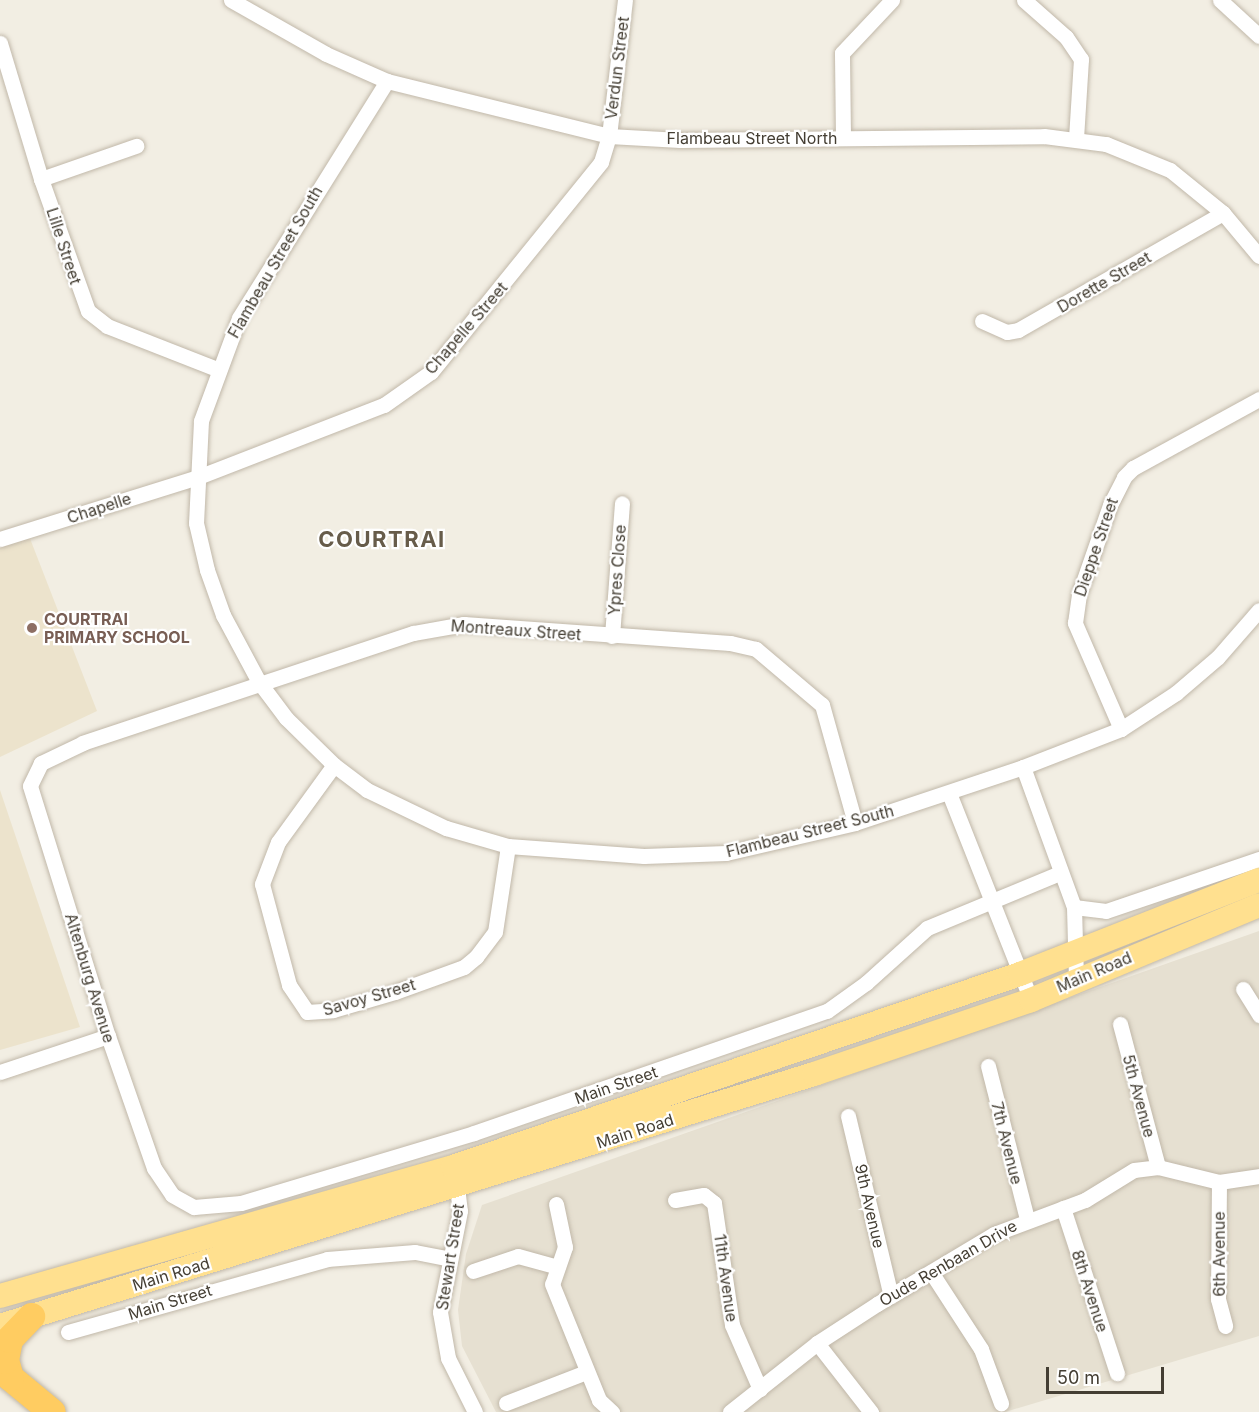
<!DOCTYPE html>
<style>
body{margin:0}
#map{position:relative;width:1259px;height:1412px;overflow:hidden;background:#f2eee3;font-family:Inter,sans-serif}
div>[style]{position:absolute}
.residential>*{inset:0;background:#e6e0d1}
.education>*{inset:0;background:#ece3cc}
.roads{filter:drop-shadow(0 0 2px #c1b8a9) drop-shadow(0 0 2px #c1b8a9)}
.street>*{height:15px;margin:-7.5px;padding:0 7.5px;transform-origin:7.5px;border-radius:7.5px;background:#fff}
.primary>*{height:24px;margin:-12px;padding:0 12px;transform-origin:12px;border-radius:12px;background:#ffe08f}
.highway>*{height:27px;margin:-13.5px;padding:0 13.5px;transform-origin:13.5px;border-radius:13.5px;background:#ffcc61}
.dots>*{width:16px;height:16px;translate:-50% -50%;box-sizing:border-box;border:3px solid #fff;border-radius:50%}
span{translate:-50% -50%;white-space:nowrap;text-align:center;line-height:1.15;-webkit-text-stroke:4.5px #fff;paint-order:stroke}
.street-label{font-size:16px;color:#443e33}
.education-label{font-size:16px;color:#785e54;font-weight:700}
.left{translate:0 -50%;text-align:left}
.district-label{font-size:22px;color:#675c4a;font-weight:700;letter-spacing:1.5px}
.scale{position:absolute;left:1046px;top:1367px;width:118px;height:27px;box-sizing:border-box;border:3px solid #443e33;border-top:0;padding-left:8px;font-size:18px;line-height:21px;white-space:nowrap;color:#443e33;-webkit-text-stroke:4px #fff;paint-order:stroke}
</style>
<div id="map">
<div class="residential">
<i style="clip-path:polygon(1259px 931px,1259px 1336px,1005px 1412px,496px 1412px,462px 1346px,458px 1310px,466px 1254px,482px 1205px)"></i>
</div>
<div class="education">
<i style="clip-path:polygon(29px 536px,97px 711px,0 757px,0 545px)"></i>
<i style="clip-path:polygon(0 790px,80px 1027px,0 1050px)"></i>
</div>
<div class="roads">
<div class="street">
<i style="left:231px;top:0;width:109px;rotate:29.6deg"></i>
<i style="left:326px;top:54px;width:67px;rotate:23.9deg"></i>
<i style="left:387px;top:81px;width:229px;rotate:13.9deg"></i>
<i style="left:609px;top:136px;width:71px;rotate:3.2deg"></i>
<i style="left:680px;top:140px;width:364px;rotate:-0.6deg"></i>
<i style="left:1044px;top:136px;width:63px;rotate:7.4deg"></i>
<i style="left:1106px;top:144px;width:69px;rotate:22.1deg"></i>
<i style="left:1170px;top:170px;width:68px;rotate:39.1deg"></i>
<i style="left:1223px;top:213px;width:56px;rotate:50.1deg"></i>
<i style="left:1024px;top:0;width:56px;rotate:41.4deg"></i>
<i style="left:1066px;top:37px;width:27px;rotate:56deg"></i>
<i style="left:1081px;top:59px;width:79px;rotate:93.6deg"></i>
<i style="left:1220px;top:0;width:53px;rotate:42.7deg"></i>
<i style="left:0;top:43px;width:142px;rotate:73.2deg"></i>
<i style="left:41px;top:179px;width:140px;rotate:70.4deg"></i>
<i style="left:88px;top:311px;width:24px;rotate:38deg"></i>
<i style="left:107px;top:326px;width:118px;rotate:21.4deg"></i>
<i style="left:387px;top:81px;width:279px;rotate:122deg"></i>
<i style="left:239px;top:318px;width:110px;rotate:110.3deg"></i>
<i style="left:201px;top:421px;width:102px;rotate:92.8deg"></i>
<i style="left:196px;top:523px;width:48px;rotate:76.8deg"></i>
<i style="left:207px;top:570px;width:48px;rotate:70.4deg"></i>
<i style="left:223px;top:615px;width:76px;rotate:61.8deg"></i>
<i style="left:259px;top:682px;width:45px;rotate:53.1deg"></i>
<i style="left:286px;top:718px;width:67px;rotate:44.4deg"></i>
<i style="left:334px;top:765px;width:41px;rotate:37.1deg"></i>
<i style="left:367px;top:790px;width:88px;rotate:25.7deg"></i>
<i style="left:446px;top:828px;width:65px;rotate:16.2deg"></i>
<i style="left:508px;top:846px;width:136px;rotate:4.2deg"></i>
<i style="left:644px;top:856px;width:82px;rotate:-2.1deg"></i>
<i style="left:726px;top:853px;width:132px;rotate:-13.1deg"></i>
<i style="left:855px;top:823px;width:177px;rotate:-18.4deg"></i>
<i style="left:1023px;top:767px;width:105px;rotate:-21.2deg"></i>
<i style="left:1121px;top:729px;width:66px;rotate:-33.2deg"></i>
<i style="left:1176px;top:693px;width:55px;rotate:-40.6deg"></i>
<i style="left:1218px;top:657px;width:62px;rotate:-48.9deg"></i>
<i style="left:843px;top:137px;width:84px;rotate:-90.7deg"></i>
<i style="left:842px;top:53px;width:73px;rotate:-46.7deg"></i>
<i style="left:41px;top:179px;width:101px;rotate:-19.2deg"></i>
<i style="left:982px;top:321px;width:27px;rotate:24deg"></i>
<i style="left:1007px;top:332px;width:11px;rotate:-10deg"></i>
<i style="left:1018px;top:330px;width:236px;rotate:-29.7deg"></i>
<i style="left:0;top:539px;width:207px;rotate:-17.4deg"></i>
<i style="left:198px;top:477px;width:199px;rotate:-21.2deg"></i>
<i style="left:384px;top:405px;width:57px;rotate:-35.1deg"></i>
<i style="left:431px;top:372px;width:270px;rotate:-51deg"></i>
<i style="left:601px;top:162px;width:27px;rotate:-73deg"></i>
<i style="left:609px;top:136px;width:137px;rotate:-83.3deg"></i>
<i style="left:612px;top:636px;width:133px;rotate:-85.7deg"></i>
<i style="left:1121px;top:729px;width:116px;rotate:-113.5deg"></i>
<i style="left:1075px;top:623px;width:29px;rotate:-82deg"></i>
<i style="left:1079px;top:594px;width:94px;rotate:-70.8deg"></i>
<i style="left:1110px;top:505px;width:31px;rotate:-63deg"></i>
<i style="left:1124px;top:477px;width:13px;rotate:-45deg"></i>
<i style="left:1133px;top:468px;width:144px;rotate:-28.7deg"></i>
<i style="left:334px;top:765px;width:95px;rotate:126deg"></i>
<i style="left:278px;top:842px;width:45px;rotate:110.9deg"></i>
<i style="left:262px;top:884px;width:105px;rotate:75deg"></i>
<i style="left:289px;top:985px;width:32px;rotate:56deg"></i>
<i style="left:307px;top:1012px;width:26px;rotate:-4deg"></i>
<i style="left:333px;top:1010px;width:65px;rotate:-16.2deg"></i>
<i style="left:395px;top:992px;width:73px;rotate:-19.9deg"></i>
<i style="left:464px;top:967px;width:16px;rotate:-40deg"></i>
<i style="left:476px;top:957px;width:31px;rotate:-53deg"></i>
<i style="left:495px;top:932px;width:87px;rotate:-81.4deg"></i>
<i style="left:1023px;top:767px;width:149px;rotate:70deg"></i>
<i style="left:1074px;top:907px;width:72px;rotate:88.4deg"></i>
<i style="left:949px;top:793px;width:223px;rotate:68.4deg"></i>
<i style="left:855px;top:823px;width:123px;rotate:-105.6deg"></i>
<i style="left:822px;top:705px;width:87px;rotate:-139.7deg"></i>
<i style="left:756px;top:649px;width:27px;rotate:-167deg"></i>
<i style="left:730px;top:643px;width:267px;rotate:-175.9deg"></i>
<i style="left:464px;top:624px;width:52px;rotate:170deg"></i>
<i style="left:413px;top:633px;width:348px;rotate:161.6deg"></i>
<i style="left:83px;top:743px;width:47px;rotate:154.5deg"></i>
<i style="left:41px;top:763px;width:25px;rotate:116deg"></i>
<i style="left:30px;top:786px;width:262px;rotate:72.7deg"></i>
<i style="left:108px;top:1036px;width:140px;rotate:70.8deg"></i>
<i style="left:154px;top:1168px;width:32px;rotate:56deg"></i>
<i style="left:172px;top:1195px;width:25px;rotate:29deg"></i>
<i style="left:194px;top:1207px;width:47px;rotate:-4.9deg"></i>
<i style="left:241px;top:1203px;width:243px;rotate:-16.7deg"></i>
<i style="left:474px;top:1133px;width:373px;rotate:-19.1deg"></i>
<i style="left:827px;top:1011px;width:48px;rotate:-35.7deg"></i>
<i style="left:866px;top:983px;width:82px;rotate:-42deg"></i>
<i style="left:927px;top:928px;width:144px;rotate:-22.5deg"></i>
<i style="left:1074px;top:907px;width:32px;rotate:7deg"></i>
<i style="left:1106px;top:911px;width:162px;rotate:-18.8deg"></i>
<i style="left:1243px;top:989px;width:31px;rotate:58deg"></i>
<i style="left:1120px;top:1024px;width:148px;rotate:75.1deg"></i>
<i style="left:988px;top:1066px;width:158px;rotate:75.7deg"></i>
<i style="left:0;top:1072px;width:114px;rotate:-18.4deg"></i>
<i style="left:848px;top:1116px;width:185px;rotate:76.6deg"></i>
<i style="left:456px;top:1179px;width:32px;rotate:83deg"></i>
<i style="left:460px;top:1211px;width:103px;rotate:101.2deg"></i>
<i style="left:440px;top:1312px;width:47px;rotate:80.1deg"></i>
<i style="left:448px;top:1358px;width:60px;rotate:63.4deg"></i>
<i style="left:1219px;top:1182px;width:117px;rotate:90.5deg"></i>
<i style="left:1218px;top:1299px;width:28px;rotate:75deg"></i>
<i style="left:675px;top:1200px;width:29px;rotate:-10deg"></i>
<i style="left:704px;top:1195px;width:13px;rotate:39deg"></i>
<i style="left:714px;top:1203px;width:123px;rotate:81.6deg"></i>
<i style="left:732px;top:1325px;width:70px;rotate:66.4deg"></i>
<i style="left:556px;top:1204px;width:44px;rotate:78.2deg"></i>
<i style="left:565px;top:1247px;width:39px;rotate:109deg"></i>
<i style="left:552px;top:1284px;width:125px;rotate:67.9deg"></i>
<i style="left:599px;top:1400px;width:18px;rotate:43deg"></i>
<i style="left:1063px;top:1208px;width:174px;rotate:71.9deg"></i>
<i style="left:473px;top:1271px;width:47px;rotate:-18.4deg"></i>
<i style="left:518px;top:1256px;width:41px;rotate:15.4deg"></i>
<i style="left:931px;top:1272px;width:92px;rotate:57deg"></i>
<i style="left:981px;top:1349px;width:58px;rotate:69.7deg"></i>
<i style="left:68px;top:1332px;width:269px;rotate:-15.7deg"></i>
<i style="left:327px;top:1259px;width:88px;rotate:-4.5deg"></i>
<i style="left:415px;top:1252px;width:36px;rotate:11deg"></i>
<i style="left:817px;top:1343px;width:88px;rotate:52deg"></i>
<i style="left:506px;top:1403px;width:86px;rotate:-21.2deg"></i>
<i style="left:730px;top:1412px;width:111px;rotate:-38.4deg"></i>
<i style="left:817px;top:1343px;width:72px;rotate:-33deg"></i>
<i style="left:877px;top:1304px;width:136px;rotate:-30.9deg"></i>
<i style="left:994px;top:1234px;width:97px;rotate:-20.5deg"></i>
<i style="left:1085px;top:1200px;width:57px;rotate:-31.5deg"></i>
<i style="left:1134px;top:1170px;width:24px;rotate:-7deg"></i>
<i style="left:1158px;top:1167px;width:63px;rotate:13.8deg"></i>
<i style="left:1219px;top:1182px;width:40px;rotate:-8.5deg"></i>
</div>
<div class="primary">
<i style="left:0;top:1296px;width:471px;rotate:-15.9deg"></i>
<i style="left:453px;top:1167px;width:599px;rotate:-18.8deg"></i>
<i style="left:1020px;top:974px;width:257px;rotate:-21.5deg"></i>
<i style="left:0;top:1326px;width:852px;rotate:-17.2deg"></i>
<i style="left:814px;top:1074px;width:229px;rotate:-18.8deg"></i>
<i style="left:1031px;top:1000px;width:247px;rotate:-22.6deg"></i>
</div>
<div class="highway">
<i style="left:0;top:1369px;width:67px;rotate:39.6deg"></i>
<i style="left:10px;top:1377px;width:18px;rotate:-106deg"></i>
<i style="left:5px;top:1360px;width:21px;rotate:-79deg"></i>
<i style="left:9px;top:1339px;width:32px;rotate:-46deg"></i>
</div>
</div>
<div class="dots">
<i style="left:32px;top:628px;background:#8d6e63"></i>
</div>
<div class="street-label">
<span style="left:617px;top:68px;rotate:-83deg">Verdun Street</span>
<span style="left:752px;top:138px">Flambeau Street North</span>
<span style="left:64px;top:246px;rotate:72deg">Lille Street</span>
<span style="left:275px;top:262px;rotate:-60deg">Flambeau Street South</span>
<span style="left:1104px;top:282px;rotate:-30deg">Dorette Street</span>
<span style="left:466px;top:328px;rotate:-49deg">Chapelle Street</span>
<span style="left:99px;top:508px;rotate:-18deg">Chapelle</span>
<span style="left:1096px;top:547px;rotate:-71deg">Dieppe Street</span>
<span style="left:617px;top:570px;rotate:-86deg">Ypres Close</span>
<span style="left:516px;top:630px;rotate:4deg">Montreaux Street</span>
<span style="left:810px;top:831px;rotate:-14deg">Flambeau Street South</span>
<span style="left:1094px;top:972px;rotate:-23deg">Main Road</span>
<span style="left:90px;top:978px;rotate:73deg">Altenburg Avenue</span>
<span style="left:369px;top:997px;rotate:-16deg">Savoy Street</span>
<span style="left:616px;top:1085px;rotate:-19deg">Main Street</span>
<span style="left:1139px;top:1096px;rotate:75deg">5th Avenue</span>
<span style="left:635px;top:1131px;rotate:-18deg">Main Road</span>
<span style="left:1007px;top:1143px;rotate:76deg">7th Avenue</span>
<span style="left:870px;top:1206px;rotate:77deg">9th Avenue</span>
<span style="left:1219px;top:1254px;rotate:-90deg">6th Avenue</span>
<span style="left:450px;top:1257px;rotate:-81deg">Stewart Street</span>
<span style="left:948px;top:1263px;rotate:-30deg">Oude Renbaan Drive</span>
<span style="left:171px;top:1274px;rotate:-17deg">Main Road</span>
<span style="left:726px;top:1278px;rotate:82deg">11th Avenue</span>
<span style="left:1090px;top:1291px;rotate:72deg">8th Avenue</span>
<span style="left:170px;top:1302px;rotate:-17deg">Main Street</span>
</div>
<div class="education-label">
<span class="left" style="left:44px;top:628px">COURTRAI<br>PRIMARY SCHOOL</span>
</div>
<div class="district-label">
<span style="left:382px;top:540px">COURTRAI</span>
</div>
<div class="scale">50 m</div>
</div>
